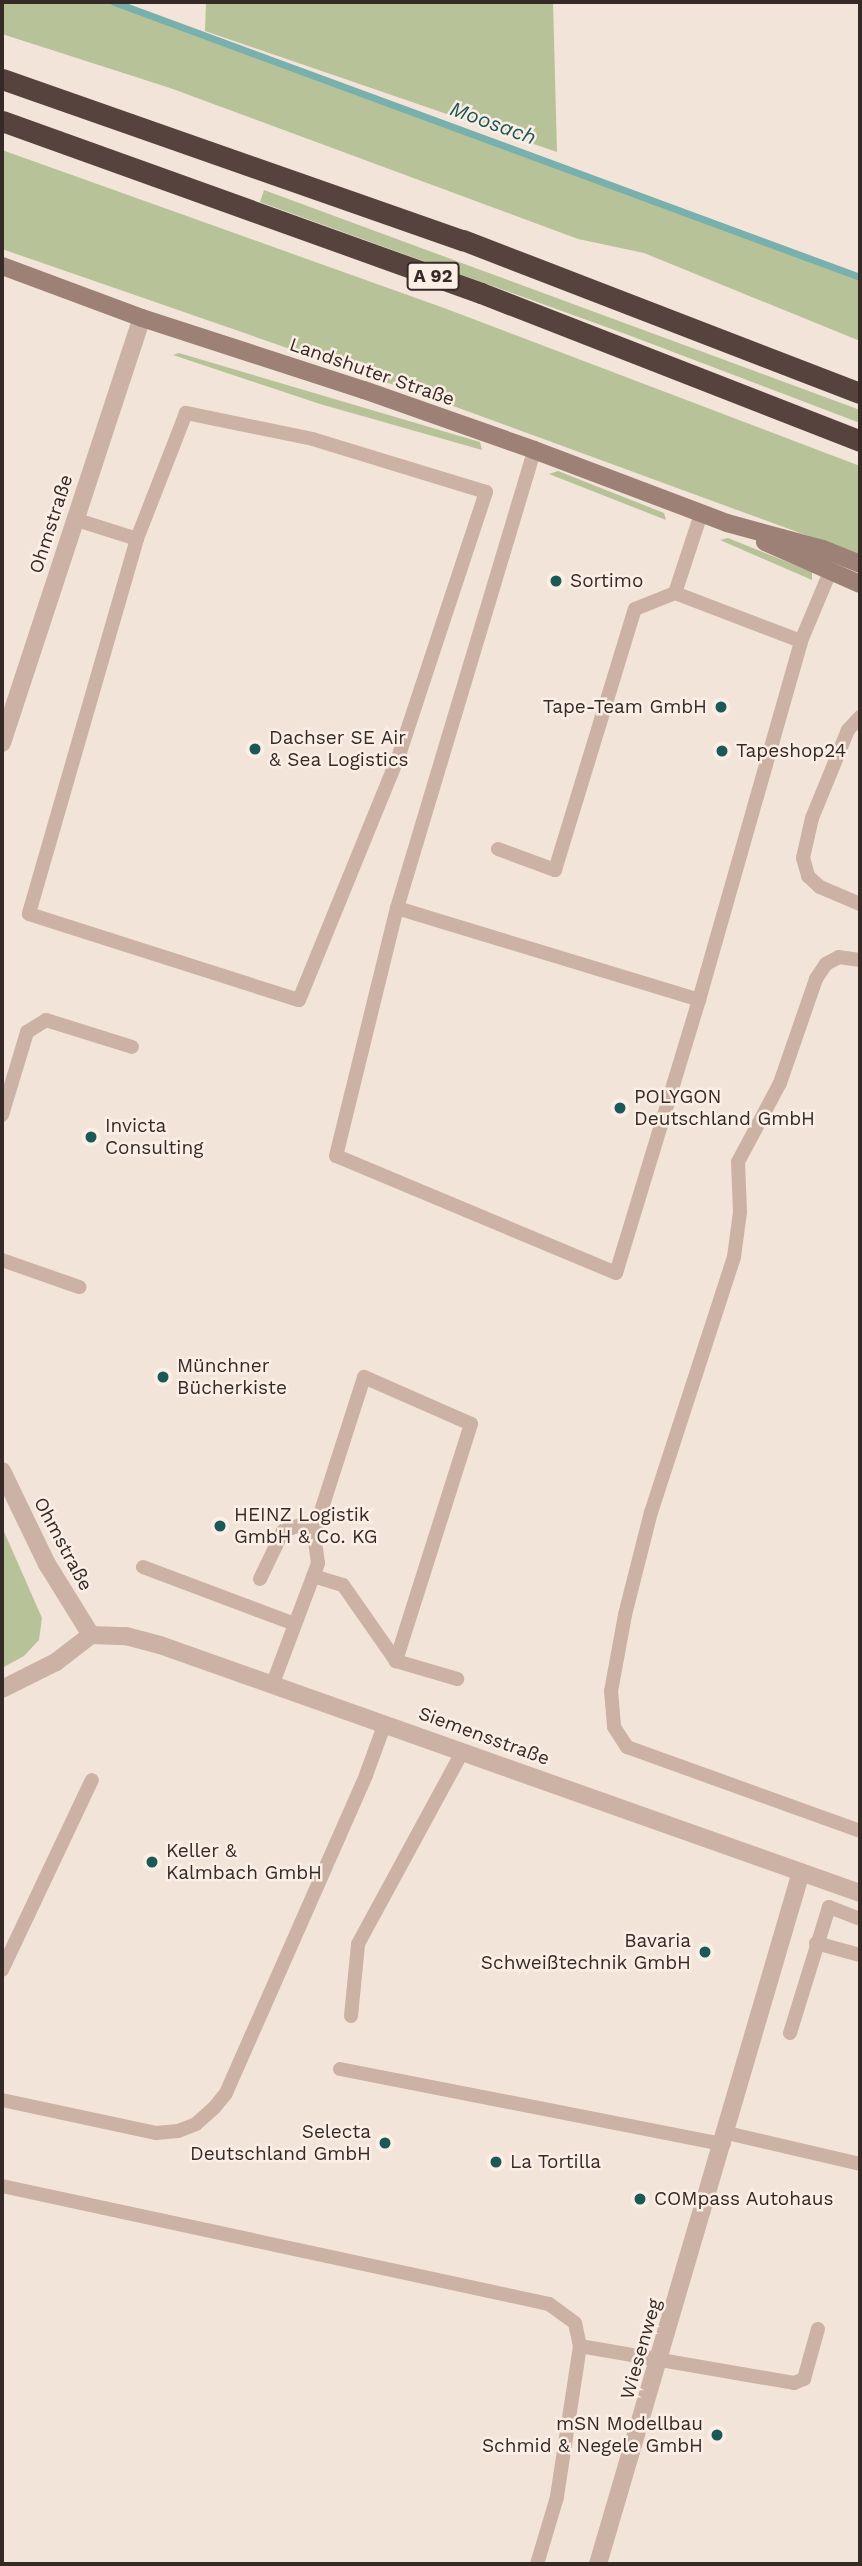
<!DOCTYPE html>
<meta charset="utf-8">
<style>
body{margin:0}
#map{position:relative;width:862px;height:2566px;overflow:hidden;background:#f2e4d9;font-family:"Work Sans",sans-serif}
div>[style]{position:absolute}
.green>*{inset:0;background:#b8c298}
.stream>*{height:7px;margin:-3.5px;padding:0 3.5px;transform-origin:3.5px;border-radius:3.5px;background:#77b0ad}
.service>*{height:14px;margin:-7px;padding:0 7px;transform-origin:7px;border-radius:7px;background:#cbb2a4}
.minor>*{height:18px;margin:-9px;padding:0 9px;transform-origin:9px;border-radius:9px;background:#cbb2a4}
.secondary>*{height:18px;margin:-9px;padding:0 9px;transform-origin:9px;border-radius:9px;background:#9e8176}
.motorway>*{height:21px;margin:-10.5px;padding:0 10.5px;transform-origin:10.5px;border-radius:10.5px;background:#57433d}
.dots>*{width:19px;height:19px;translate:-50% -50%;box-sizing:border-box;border:4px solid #faeee5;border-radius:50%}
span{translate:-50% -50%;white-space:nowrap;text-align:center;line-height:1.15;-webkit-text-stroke:5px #faeee5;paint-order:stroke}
.shield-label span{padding:2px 5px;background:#faeee5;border:2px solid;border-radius:5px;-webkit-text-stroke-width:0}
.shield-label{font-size:18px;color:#362a26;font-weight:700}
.street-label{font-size:19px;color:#362a26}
.poi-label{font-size:19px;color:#362a26}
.left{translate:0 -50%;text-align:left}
.right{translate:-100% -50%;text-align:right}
.water-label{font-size:21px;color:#1a5957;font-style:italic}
.frame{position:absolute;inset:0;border:4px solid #362a26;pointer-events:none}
</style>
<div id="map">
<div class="green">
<i style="clip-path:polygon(2px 2px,113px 2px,188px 27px,188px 32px,860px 280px,860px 341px,644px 253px,578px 239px,170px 88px,2px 34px)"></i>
<i style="clip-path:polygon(206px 2px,553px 2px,557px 152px,205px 31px)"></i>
<i style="clip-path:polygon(2px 150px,444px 308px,860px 466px,860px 555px,423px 395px,2px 249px)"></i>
<i style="clip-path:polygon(264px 190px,860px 410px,860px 423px,631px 336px,260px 202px)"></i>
<i style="clip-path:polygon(179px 353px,480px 442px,482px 450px,320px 404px,173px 355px)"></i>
<i style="clip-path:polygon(558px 471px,664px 513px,666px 520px,549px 474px)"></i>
<i style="clip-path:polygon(728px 538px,812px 572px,812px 580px,720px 540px)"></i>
<i style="clip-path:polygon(2px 1527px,42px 1618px,39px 1640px,24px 1656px,2px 1668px)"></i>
</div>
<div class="stream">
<i style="left:114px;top:2px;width:795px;rotate:20.24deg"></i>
</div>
<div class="service">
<i style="left:74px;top:519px;width:66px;rotate:17.6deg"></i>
<i style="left:137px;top:539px;width:390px;rotate:106.1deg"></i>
<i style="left:29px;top:914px;width:283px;rotate:17.7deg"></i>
<i style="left:299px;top:1000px;width:268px;rotate:-67.8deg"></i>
<i style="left:400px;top:752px;width:274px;rotate:-71.7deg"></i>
<i style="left:486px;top:492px;width:181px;rotate:-163deg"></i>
<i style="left:313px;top:439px;width:130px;rotate:-168.4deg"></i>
<i style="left:186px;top:413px;width:135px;rotate:111.3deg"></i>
<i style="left:675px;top:593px;width:135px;rotate:20.9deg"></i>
<i style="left:801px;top:641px;width:75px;rotate:-67.2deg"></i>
<i style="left:860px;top:717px;width:18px;rotate:133deg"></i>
<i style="left:848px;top:730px;width:95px;rotate:112.2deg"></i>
<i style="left:812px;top:818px;width:41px;rotate:102.7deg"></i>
<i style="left:803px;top:858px;width:19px;rotate:74deg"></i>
<i style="left:808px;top:876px;width:16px;rotate:43deg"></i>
<i style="left:820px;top:887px;width:43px;rotate:23deg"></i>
<i style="left:498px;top:849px;width:61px;rotate:20.2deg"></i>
<i style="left:555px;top:870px;width:273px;rotate:-73deg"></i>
<i style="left:635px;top:609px;width:43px;rotate:-21.8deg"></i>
<i style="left:675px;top:593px;width:83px;rotate:-71.8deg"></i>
<i style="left:397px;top:908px;width:316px;rotate:16.9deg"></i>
<i style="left:699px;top:1000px;width:285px;rotate:106.9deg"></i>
<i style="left:616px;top:1273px;width:303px;rotate:-157.3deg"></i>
<i style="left:336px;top:1156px;width:255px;rotate:-76.2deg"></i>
<i style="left:397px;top:908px;width:478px;rotate:-73.3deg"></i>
<i style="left:860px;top:960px;width:21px;rotate:-172deg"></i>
<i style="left:839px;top:957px;width:15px;rotate:152deg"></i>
<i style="left:826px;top:964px;width:18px;rotate:124deg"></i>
<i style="left:816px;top:979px;width:110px;rotate:109.1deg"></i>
<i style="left:780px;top:1083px;width:89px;rotate:118deg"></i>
<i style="left:738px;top:1162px;width:50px;rotate:87.7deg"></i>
<i style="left:740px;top:1212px;width:45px;rotate:97.6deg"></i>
<i style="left:734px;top:1257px;width:268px;rotate:108deg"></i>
<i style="left:651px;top:1512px;width:106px;rotate:104.2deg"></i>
<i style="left:625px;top:1615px;width:77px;rotate:100.4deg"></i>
<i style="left:611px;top:1691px;width:36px;rotate:85deg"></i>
<i style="left:614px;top:1727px;width:24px;rotate:57deg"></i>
<i style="left:627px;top:1747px;width:248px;rotate:19.8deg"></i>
<i style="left:699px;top:1000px;width:373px;rotate:-74.1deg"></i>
<i style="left:2px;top:1115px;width:87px;rotate:-73.2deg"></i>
<i style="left:27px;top:1032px;width:22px;rotate:-32deg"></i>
<i style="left:46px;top:1020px;width:90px;rotate:17.4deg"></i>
<i style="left:2px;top:1260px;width:82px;rotate:19.3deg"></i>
<i style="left:143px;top:1567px;width:162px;rotate:20.6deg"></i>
<i style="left:313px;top:1576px;width:31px;rotate:17deg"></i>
<i style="left:343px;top:1585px;width:93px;rotate:55.1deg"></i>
<i style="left:260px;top:1579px;width:53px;rotate:-64.4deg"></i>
<i style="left:283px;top:1531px;width:21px;rotate:-19deg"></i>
<i style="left:303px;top:1524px;width:14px;rotate:39deg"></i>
<i style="left:273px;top:1683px;width:128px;rotate:-69.4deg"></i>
<i style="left:318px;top:1563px;width:30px;rotate:-98deg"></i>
<i style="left:314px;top:1533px;width:164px;rotate:-72.2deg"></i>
<i style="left:364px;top:1377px;width:117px;rotate:23.7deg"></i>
<i style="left:471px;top:1424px;width:249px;rotate:107.6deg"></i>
<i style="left:396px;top:1661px;width:64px;rotate:16.4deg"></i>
<i style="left:816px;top:1943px;width:46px;rotate:15.3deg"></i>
<i style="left:2px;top:1970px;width:210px;rotate:-64.7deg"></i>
<i style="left:351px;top:2016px;width:72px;rotate:-84.4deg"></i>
<i style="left:358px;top:1944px;width:220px;rotate:-61.5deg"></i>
<i style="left:790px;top:2033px;width:132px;rotate:-72.8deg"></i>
<i style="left:829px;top:1907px;width:33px;rotate:21deg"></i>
<i style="left:340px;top:2069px;width:391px;rotate:11.1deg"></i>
<i style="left:2px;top:2100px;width:157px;rotate:12.1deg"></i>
<i style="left:156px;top:2133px;width:22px;rotate:-5deg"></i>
<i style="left:178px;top:2131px;width:19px;rotate:-21deg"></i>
<i style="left:196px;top:2124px;width:24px;rotate:-42deg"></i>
<i style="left:214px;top:2108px;width:19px;rotate:-51deg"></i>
<i style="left:226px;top:2093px;width:347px;rotate:-66.2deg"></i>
<i style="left:366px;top:1775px;width:55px;rotate:-69.9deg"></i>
<i style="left:727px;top:2133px;width:137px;rotate:13.1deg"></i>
<i style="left:2px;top:2186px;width:560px;rotate:12.17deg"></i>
<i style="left:549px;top:2304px;width:32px;rotate:36deg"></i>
<i style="left:575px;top:2323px;width:24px;rotate:78deg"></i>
<i style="left:580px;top:2346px;width:153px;rotate:98.7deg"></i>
<i style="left:557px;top:2497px;width:70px;rotate:106.6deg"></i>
<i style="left:580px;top:2346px;width:217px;rotate:9.8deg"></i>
<i style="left:794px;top:2383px;width:11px;rotate:-22deg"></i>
<i style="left:804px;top:2379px;width:52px;rotate:-74.4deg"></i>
</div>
<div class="minor">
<i style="left:2px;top:743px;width:447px;rotate:-71.8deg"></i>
<i style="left:2px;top:1471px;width:103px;rotate:64.2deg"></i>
<i style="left:47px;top:1564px;width:84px;rotate:58.2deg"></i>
<i style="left:91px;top:1635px;width:35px;rotate:2deg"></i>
<i style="left:126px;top:1636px;width:35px;rotate:15deg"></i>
<i style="left:160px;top:1645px;width:743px;rotate:19.51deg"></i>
<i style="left:2px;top:1689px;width:60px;rotate:-26.6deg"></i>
<i style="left:56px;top:1662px;width:44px;rotate:-37.6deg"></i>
<i style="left:598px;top:2564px;width:721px;rotate:-73.65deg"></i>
</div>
<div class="secondary">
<i style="left:2px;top:266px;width:149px;rotate:20.4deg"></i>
<i style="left:142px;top:318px;width:233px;rotate:18deg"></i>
<i style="left:364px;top:390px;width:180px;rotate:19.4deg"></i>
<i style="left:534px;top:450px;width:206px;rotate:20.7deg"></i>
<i style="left:727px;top:523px;width:99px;rotate:15.2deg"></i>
<i style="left:823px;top:549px;width:40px;rotate:22deg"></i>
<i style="left:765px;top:542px;width:104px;rotate:23.9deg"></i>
</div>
<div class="motorway">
<i style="left:2px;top:79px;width:488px;rotate:19.3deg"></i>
<i style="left:463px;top:240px;width:425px;rotate:21.1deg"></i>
<i style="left:2px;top:121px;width:509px;rotate:19.75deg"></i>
<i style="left:481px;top:293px;width:407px;rotate:21.3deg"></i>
</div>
<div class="dots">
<i style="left:556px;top:581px;background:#1a5957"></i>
<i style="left:721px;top:707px;background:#1a5957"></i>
<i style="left:255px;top:749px;background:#1a5957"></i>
<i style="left:722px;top:751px;background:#1a5957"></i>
<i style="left:620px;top:1108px;background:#1a5957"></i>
<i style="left:91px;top:1137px;background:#1a5957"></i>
<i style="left:163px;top:1377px;background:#1a5957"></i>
<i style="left:220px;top:1526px;background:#1a5957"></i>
<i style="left:152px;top:1862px;background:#1a5957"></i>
<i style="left:705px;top:1952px;background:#1a5957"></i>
<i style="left:385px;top:2143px;background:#1a5957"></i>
<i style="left:496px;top:2162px;background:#1a5957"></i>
<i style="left:640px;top:2199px;background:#1a5957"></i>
<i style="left:717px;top:2435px;background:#1a5957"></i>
</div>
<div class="shield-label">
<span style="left:433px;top:276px">A 92</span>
</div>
<div class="street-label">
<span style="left:372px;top:372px;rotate:19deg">Landshuter Straße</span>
<span style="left:51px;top:524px;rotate:-72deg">Ohmstraße</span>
<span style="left:63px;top:1544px;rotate:62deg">Ohmstraße</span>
<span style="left:484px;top:1736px;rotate:20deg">Siemensstraße</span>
<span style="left:641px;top:2349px;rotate:-74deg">Wiesenweg</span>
</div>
<div class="poi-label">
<span class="left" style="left:570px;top:581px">Sortimo</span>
<span class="right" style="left:707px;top:707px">Tape-Team GmbH</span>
<span class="left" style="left:269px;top:749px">Dachser SE Air<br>&amp; Sea Logistics</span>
<span class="left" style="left:736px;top:751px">Tapeshop24</span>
<span class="left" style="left:634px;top:1108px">POLYGON<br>Deutschland GmbH</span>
<span class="left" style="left:105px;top:1137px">Invicta<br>Consulting</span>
<span class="left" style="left:177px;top:1377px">Münchner<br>Bücherkiste</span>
<span class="left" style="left:234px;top:1526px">HEINZ Logistik<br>GmbH &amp; Co. KG</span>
<span class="left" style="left:166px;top:1862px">Keller &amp;<br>Kalmbach GmbH</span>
<span class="right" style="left:691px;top:1952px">Bavaria<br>Schweißtechnik GmbH</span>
<span class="right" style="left:371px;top:2143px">Selecta<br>Deutschland GmbH</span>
<span class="left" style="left:510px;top:2162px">La Tortilla</span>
<span class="left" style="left:654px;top:2199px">COMpass Autohaus</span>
<span class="right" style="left:703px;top:2435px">mSN Modellbau<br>Schmid &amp; Negele GmbH</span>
</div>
<div class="water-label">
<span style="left:493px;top:123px;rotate:20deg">Moosach</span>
</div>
<div class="frame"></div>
</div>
